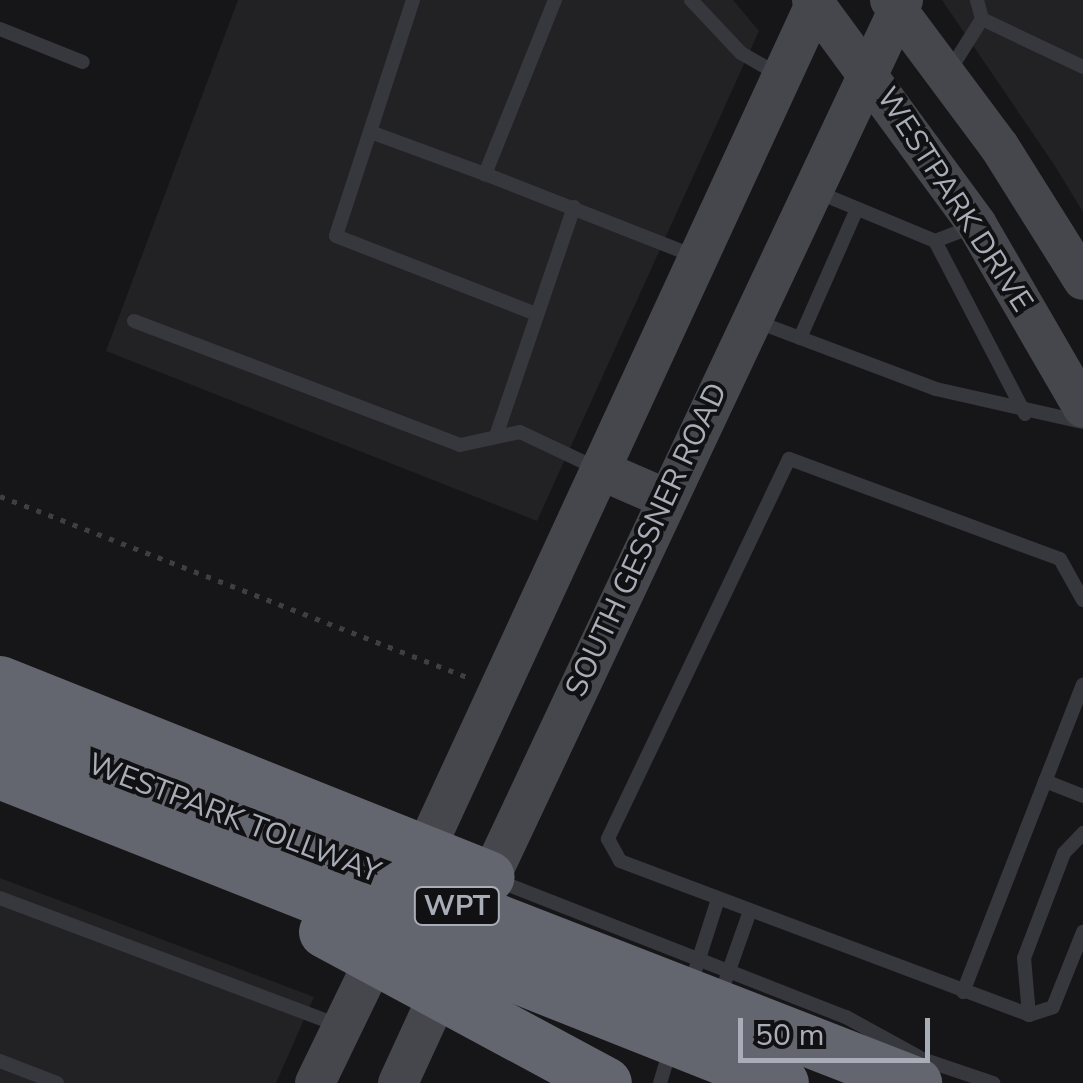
<!DOCTYPE html>
<style>
body{margin:0}
#map{position:relative;width:1083px;height:1083px;overflow:hidden;background:#161618;font-family:"Nunito Sans",sans-serif}
div>[style]{position:absolute}
.built>*{inset:0;background:#222225}
.path>*{height:5px;margin-top:-2.5px;transform-origin:0;background:repeating-linear-gradient(90deg,#3d3f44 0 5px,transparent 0 13px)}
.service>*{height:14px;margin:-7px;padding:0 7px;transform-origin:7px;border-radius:7px;background:#37383d}
.secondary>*{height:40px;margin:-20px;padding:0 20px;transform-origin:20px;border-radius:20px;background:#45474d}
.motorway>*{height:52px;margin:-26px;padding:0 26px;transform-origin:26px;border-radius:26px;background:#63666e}
span{translate:-50% -50%;white-space:nowrap;text-align:center;line-height:1.15;-webkit-text-stroke:8px #111113;paint-order:stroke}
.shield-label span{padding:2px 8px;background:#111113;border:2px solid;border-radius:8px;-webkit-text-stroke-width:0}
.shield-label{font-size:28px;color:#a8adb8;font-weight:700}
.street-label{font-size:30px;color:#a8adb8}
.scale{position:absolute;left:738px;top:1018px;width:192px;height:45px;box-sizing:border-box;border:5px solid #a8adb8;border-top:0;padding-left:12px;font-size:30px;line-height:35px;white-space:nowrap;color:#a8adb8;-webkit-text-stroke:8px #111113;paint-order:stroke}
</style>
<div id="map">
<div class="built">
<i style="clip-path:polygon(238px 0,733px 0,759px 31px,537px 521px,106px 351px)"></i>
<i style="clip-path:polygon(942px 0,1083px 0,1083px 212px,1053px 163px)"></i>
<i style="clip-path:polygon(0 878px,314px 997px,276px 1083px,0 1083px)"></i>
</div>
<div class="path">
<i style="left:0;top:496px;width:506px;rotate:21.19deg"></i>
</div>
<div class="service">
<i style="left:413px;top:0;width:248px;rotate:108.1deg"></i>
<i style="left:336px;top:236px;width:212px;rotate:21.3deg"></i>
<i style="left:555px;top:0;width:188px;rotate:111.9deg"></i>
<i style="left:485px;top:174px;width:228px;rotate:21.4deg"></i>
<i style="left:691px;top:0;width:73px;rotate:46.7deg"></i>
<i style="left:741px;top:53px;width:46px;rotate:29.9deg"></i>
<i style="left:982px;top:19px;width:112px;rotate:25.4deg"></i>
<i style="left:0;top:29px;width:89px;rotate:21.7deg"></i>
<i style="left:948px;top:73px;width:64px;rotate:-57.8deg"></i>
<i style="left:982px;top:19px;width:20px;rotate:-105deg"></i>
<i style="left:376px;top:134px;width:116px;rotate:20.2deg"></i>
<i style="left:815px;top:191px;width:130px;rotate:22.6deg"></i>
<i style="left:935px;top:241px;width:40px;rotate:-21deg"></i>
<i style="left:935px;top:241px;width:195px;rotate:62.5deg"></i>
<i style="left:134px;top:321px;width:349px;rotate:20.8deg"></i>
<i style="left:460px;top:445px;width:61px;rotate:-12.2deg"></i>
<i style="left:520px;top:432px;width:84px;rotate:25.3deg"></i>
<i style="left:755px;top:321px;width:193px;rotate:20.6deg"></i>
<i style="left:936px;top:389px;width:150px;rotate:12.7deg"></i>
<i style="left:800px;top:338px;width:141px;rotate:-66.2deg"></i>
<i style="left:496px;top:436px;width:242px;rotate:-71.2deg"></i>
<i style="left:1083px;top:600px;width:47px;rotate:-119.3deg"></i>
<i style="left:1060px;top:559px;width:289px;rotate:-159.7deg"></i>
<i style="left:789px;top:459px;width:421px;rotate:115.5deg"></i>
<i style="left:608px;top:839px;width:25px;rotate:61deg"></i>
<i style="left:620px;top:861px;width:437px;rotate:20.6deg"></i>
<i style="left:1029px;top:1015px;width:25px;rotate:-18deg"></i>
<i style="left:1053px;top:1007px;width:81px;rotate:-68.2deg"></i>
<i style="left:1045px;top:781px;width:41px;rotate:21.5deg"></i>
<i style="left:496px;top:880px;width:376px;rotate:21.4deg"></i>
<i style="left:846px;top:1017px;width:83px;rotate:28.7deg"></i>
<i style="left:0;top:898px;width:360px;rotate:20.6deg"></i>
<i style="left:696px;top:968px;width:72px;rotate:-72.3deg"></i>
<i style="left:726px;top:979px;width:72px;rotate:-70.6deg"></i>
<i style="left:963px;top:992px;width:330px;rotate:-68.7deg"></i>
<i style="left:1029px;top:1015px;width:57px;rotate:-95deg"></i>
<i style="left:1024px;top:958px;width:112px;rotate:-69.1deg"></i>
<i style="left:1064px;top:853px;width:28px;rotate:-46deg"></i>
<i style="left:910px;top:1055px;width:88px;rotate:18.6deg"></i>
<i style="left:0;top:1061px;width:61px;rotate:21.1deg"></i>
<i style="left:660px;top:1083px;width:34px;rotate:-73deg"></i>
</div>
<div class="secondary">
<i style="left:812px;top:0;width:279px;rotate:53.7deg"></i>
<i style="left:977px;top:225px;width:211px;rotate:59.9deg"></i>
<i style="left:890px;top:0;width:182px;rotate:53.3deg"></i>
<i style="left:999px;top:146px;width:158px;rotate:57.9deg"></i>
<i style="left:600px;top:470px;width:73px;rotate:23.4deg"></i>
<i style="left:413px;top:876px;width:965px;rotate:-65.24deg"></i>
<i style="left:479px;top:901px;width:996px;rotate:-64.8deg"></i>
<i style="left:315px;top:1083px;width:165px;rotate:-64.2deg"></i>
<i style="left:398px;top:1083px;width:127px;rotate:-65.3deg"></i>
</div>
<div class="motorway">
<i style="left:0;top:682px;width:526px;rotate:21.74deg"></i>
<i style="left:0;top:727px;width:983px;rotate:21.24deg"></i>
<i style="left:0;top:773px;width:842px;rotate:21.6deg"></i>
<i style="left:325px;top:932px;width:319px;rotate:28.3deg"></i>
</div>
<div class="shield-label">
<span style="left:457px;top:906px">WPT</span>
</div>
<div class="street-label">
<span style="left:954px;top:200px;rotate:57deg">WESTPARK DRIVE</span>
<span style="left:647px;top:540px;rotate:-65deg">SOUTH GESSNER ROAD</span>
<span style="left:234px;top:819px;rotate:21deg">WESTPARK TOLLWAY</span>
</div>
<div class="scale">50 m</div>
</div>
